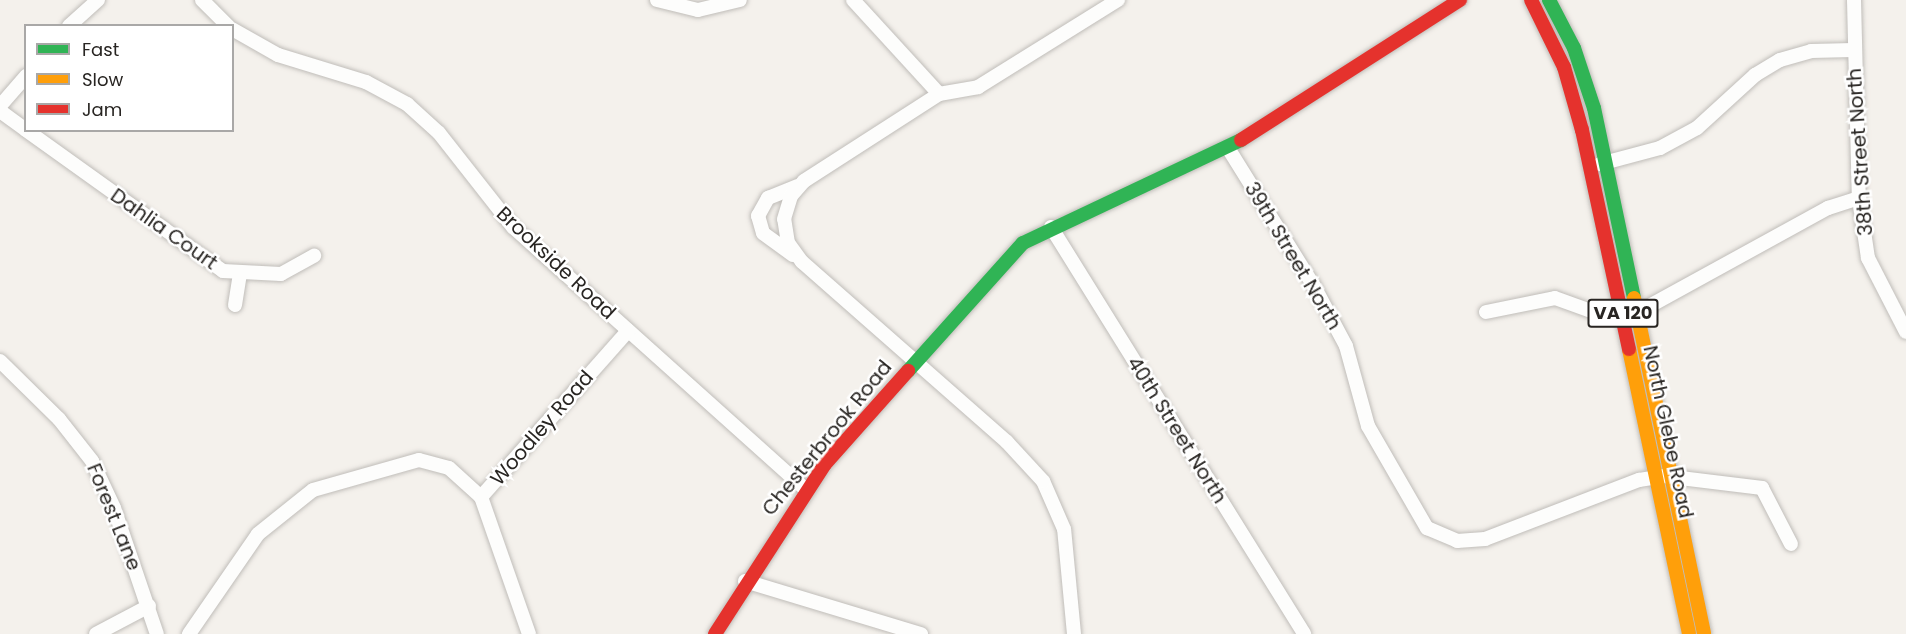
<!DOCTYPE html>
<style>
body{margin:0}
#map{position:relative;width:1906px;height:634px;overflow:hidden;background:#f4f1ec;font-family:Poppins,sans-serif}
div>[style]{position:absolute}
.roads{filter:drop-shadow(0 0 2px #c0bdb9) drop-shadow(0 0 2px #c0bdb9)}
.street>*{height:14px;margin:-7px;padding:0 7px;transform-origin:7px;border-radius:7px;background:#fdfdfc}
.fast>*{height:14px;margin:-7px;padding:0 7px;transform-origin:7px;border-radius:7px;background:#30b455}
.slow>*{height:14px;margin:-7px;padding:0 7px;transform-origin:7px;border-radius:7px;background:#ff9f0a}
.jam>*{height:14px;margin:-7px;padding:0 7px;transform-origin:7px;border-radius:7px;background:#e5322d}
span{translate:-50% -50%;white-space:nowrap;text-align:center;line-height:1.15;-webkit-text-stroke:5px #fff;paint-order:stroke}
.shield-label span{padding:2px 4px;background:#fff;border:2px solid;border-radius:4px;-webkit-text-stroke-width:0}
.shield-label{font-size:18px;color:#282522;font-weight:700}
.street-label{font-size:20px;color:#282522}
.legend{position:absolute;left:24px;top:24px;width:210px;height:108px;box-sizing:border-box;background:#fff;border:2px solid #a9a8a7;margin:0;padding:8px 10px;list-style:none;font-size:18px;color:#282522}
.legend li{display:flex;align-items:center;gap:12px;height:30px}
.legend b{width:30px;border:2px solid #a9a8a7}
</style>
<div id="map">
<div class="roads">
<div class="street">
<i style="left:202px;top:0;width:37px;rotate:45deg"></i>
<i style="left:657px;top:0;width:42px;rotate:13.7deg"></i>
<i style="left:698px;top:10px;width:43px;rotate:-13.4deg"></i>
<i style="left:853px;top:0;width:127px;rotate:47.5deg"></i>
<i style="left:1854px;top:0;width:198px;rotate:88.6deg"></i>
<i style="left:1859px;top:198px;width:61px;rotate:81.5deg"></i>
<i style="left:1868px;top:258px;width:83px;rotate:62.8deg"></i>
<i style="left:69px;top:26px;width:39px;rotate:-42deg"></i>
<i style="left:232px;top:29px;width:53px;rotate:29.5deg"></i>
<i style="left:278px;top:55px;width:92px;rotate:17.1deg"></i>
<i style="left:366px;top:82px;width:47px;rotate:28.2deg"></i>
<i style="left:407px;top:104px;width:43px;rotate:42.2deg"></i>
<i style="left:439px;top:133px;width:120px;rotate:51.8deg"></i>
<i style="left:513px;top:227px;width:394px;rotate:41.9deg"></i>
<i style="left:0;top:106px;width:40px;rotate:-49deg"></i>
<i style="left:0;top:111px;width:32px;rotate:36deg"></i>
<i style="left:26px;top:130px;width:242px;rotate:35.6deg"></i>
<i style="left:223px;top:271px;width:58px;rotate:3deg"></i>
<i style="left:281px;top:274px;width:38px;rotate:-29deg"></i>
<i style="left:1228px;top:148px;width:163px;rotate:58.1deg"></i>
<i style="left:1314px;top:286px;width:68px;rotate:61.9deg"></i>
<i style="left:1346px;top:346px;width:83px;rotate:74.6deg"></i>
<i style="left:1368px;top:426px;width:118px;rotate:60deg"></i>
<i style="left:1427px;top:528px;width:33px;rotate:23deg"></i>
<i style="left:1457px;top:541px;width:28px;rotate:-4deg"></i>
<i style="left:1485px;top:539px;width:165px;rotate:-21deg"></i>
<i style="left:1639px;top:480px;width:25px;rotate:-9deg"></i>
<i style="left:1664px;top:476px;width:99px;rotate:7deg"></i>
<i style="left:1762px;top:488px;width:63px;rotate:62.6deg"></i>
<i style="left:1600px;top:164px;width:62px;rotate:-14.9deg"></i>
<i style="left:1660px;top:148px;width:42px;rotate:-28.4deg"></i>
<i style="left:1697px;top:128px;width:79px;rotate:-42.4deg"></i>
<i style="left:1755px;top:75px;width:29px;rotate:-31deg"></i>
<i style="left:1780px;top:60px;width:32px;rotate:-16deg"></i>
<i style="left:1811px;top:51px;width:42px;rotate:-1.4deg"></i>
<i style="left:1051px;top:227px;width:479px;rotate:58.1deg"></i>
<i style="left:793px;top:255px;width:37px;rotate:-144deg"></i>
<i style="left:763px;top:233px;width:18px;rotate:-106deg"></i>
<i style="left:758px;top:216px;width:21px;rotate:-61deg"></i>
<i style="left:768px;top:198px;width:32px;rotate:-22deg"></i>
<i style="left:235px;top:305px;width:30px;rotate:-81deg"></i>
<i style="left:1486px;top:312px;width:70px;rotate:-11.5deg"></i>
<i style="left:1555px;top:298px;width:50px;rotate:19.9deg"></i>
<i style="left:1602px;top:315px;width:42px;rotate:-8.1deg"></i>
<i style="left:1644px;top:309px;width:210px;rotate:-28.8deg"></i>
<i style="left:1828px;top:208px;width:33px;rotate:-18deg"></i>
<i style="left:0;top:361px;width:83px;rotate:44.5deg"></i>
<i style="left:59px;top:419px;width:53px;rotate:51.8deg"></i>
<i style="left:92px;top:461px;width:52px;rotate:64.9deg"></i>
<i style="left:114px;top:508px;width:133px;rotate:71.2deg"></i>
<i style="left:745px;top:581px;width:184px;rotate:16.8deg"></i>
<i style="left:96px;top:634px;width:60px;rotate:-27.8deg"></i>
<i style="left:189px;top:634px;width:121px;rotate:-55.4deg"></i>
<i style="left:258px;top:534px;width:70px;rotate:-38.7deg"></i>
<i style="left:313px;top:490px;width:110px;rotate:-15.8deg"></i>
<i style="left:419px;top:460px;width:31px;rotate:15deg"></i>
<i style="left:449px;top:468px;width:43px;rotate:42.2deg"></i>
<i style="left:529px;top:634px;width:145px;rotate:-109.3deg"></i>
<i style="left:481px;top:497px;width:222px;rotate:-48.5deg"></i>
<i style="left:1074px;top:634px;width:105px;rotate:-95.4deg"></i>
<i style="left:1064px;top:529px;width:52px;rotate:-113.6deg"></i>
<i style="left:1043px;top:481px;width:53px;rotate:-132.7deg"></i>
<i style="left:1007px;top:442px;width:273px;rotate:-138.7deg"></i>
<i style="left:802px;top:262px;width:24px;rotate:-126deg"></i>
<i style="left:788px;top:243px;width:24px;rotate:-99deg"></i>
<i style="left:784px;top:219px;width:24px;rotate:-73deg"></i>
<i style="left:791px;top:196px;width:20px;rotate:-49deg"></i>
<i style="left:804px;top:181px;width:161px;rotate:-32.8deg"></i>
<i style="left:939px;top:94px;width:40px;rotate:-10deg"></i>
<i style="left:978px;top:87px;width:165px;rotate:-31.9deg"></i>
</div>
<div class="fast">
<i style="left:1549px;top:0;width:54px;rotate:62.5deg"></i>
<i style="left:1574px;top:48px;width:63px;rotate:71.6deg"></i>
<i style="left:1594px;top:108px;width:194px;rotate:78.1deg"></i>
<i style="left:908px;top:371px;width:172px;rotate:-48.1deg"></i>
<i style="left:1023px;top:243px;width:241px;rotate:-25.3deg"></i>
</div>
<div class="slow">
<i style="left:1634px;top:298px;width:343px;rotate:78.2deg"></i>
<i style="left:1629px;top:349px;width:291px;rotate:78.1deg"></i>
</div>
<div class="jam">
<i style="left:1531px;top:0;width:75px;rotate:63.8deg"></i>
<i style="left:1564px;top:67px;width:66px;rotate:74.1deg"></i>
<i style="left:1582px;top:130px;width:224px;rotate:77.9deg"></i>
<i style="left:1241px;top:140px;width:260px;rotate:-32.6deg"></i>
<i style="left:715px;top:634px;width:202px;rotate:-57.1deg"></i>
<i style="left:825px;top:464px;width:125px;rotate:-48.3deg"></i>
</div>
</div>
<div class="shield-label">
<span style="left:1623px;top:313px">VA 120</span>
</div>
<div class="street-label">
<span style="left:1860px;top:152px;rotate:-94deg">38th Street North</span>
<span style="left:164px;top:229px;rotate:35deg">Dahlia Court</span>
<span style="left:1293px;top:256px;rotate:59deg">39th Street North</span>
<span style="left:556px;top:263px;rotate:43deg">Brookside Road</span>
<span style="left:542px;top:428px;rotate:-49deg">Woodley Road</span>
<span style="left:1177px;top:430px;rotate:58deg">40th Street North</span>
<span style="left:1668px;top:432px;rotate:78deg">North Glebe Road</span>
<span style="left:827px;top:438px;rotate:-51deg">Chesterbrook Road</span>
<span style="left:114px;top:517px;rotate:68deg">Forest Lane</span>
</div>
<ul class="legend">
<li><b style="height:8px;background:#30b455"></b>Fast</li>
<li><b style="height:8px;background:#ff9f0a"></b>Slow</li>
<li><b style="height:8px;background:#e5322d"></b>Jam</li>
</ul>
</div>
